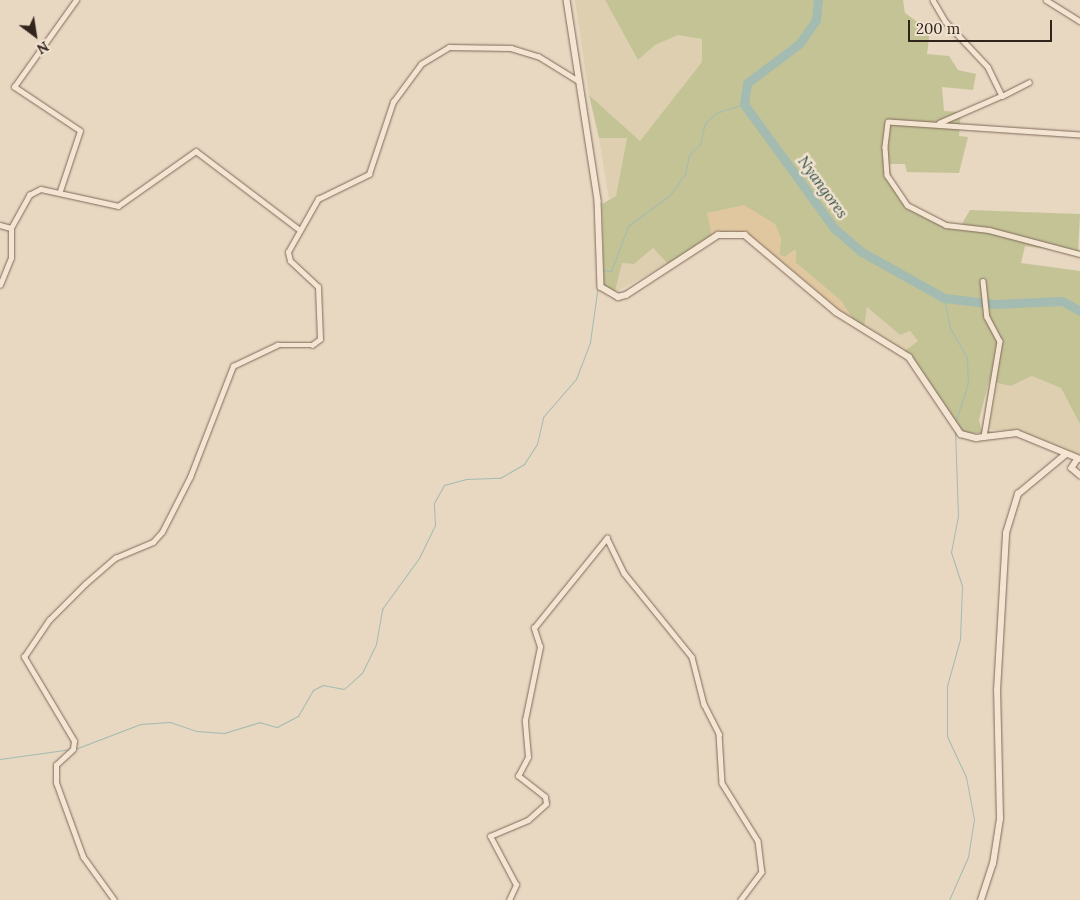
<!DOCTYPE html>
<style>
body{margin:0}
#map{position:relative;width:1080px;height:900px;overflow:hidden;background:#e8d7c1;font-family:Lora,serif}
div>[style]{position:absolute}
.farmland>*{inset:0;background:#ddcfaf}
.green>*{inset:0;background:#c4c396}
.sand>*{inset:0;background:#e1c7a0}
.stream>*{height:1px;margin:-0.5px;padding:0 0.5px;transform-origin:0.5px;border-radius:0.5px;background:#a3bbb0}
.river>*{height:9px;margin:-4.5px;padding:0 4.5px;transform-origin:4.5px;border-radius:4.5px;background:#a3bbb0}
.roads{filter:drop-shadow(0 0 1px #7f695a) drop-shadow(0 0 1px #7f695a)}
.minor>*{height:4.5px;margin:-2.25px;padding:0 2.25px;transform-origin:2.25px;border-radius:2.25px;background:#f4e5d3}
.tertiary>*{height:5.5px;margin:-2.75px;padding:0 2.75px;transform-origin:2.75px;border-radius:2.75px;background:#f4e5d3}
span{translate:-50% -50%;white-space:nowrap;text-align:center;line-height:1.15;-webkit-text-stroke:5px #f0e2cf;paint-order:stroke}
.water-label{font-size:15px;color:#2e4f48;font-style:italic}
.north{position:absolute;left:10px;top:10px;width:50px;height:50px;-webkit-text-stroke:4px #f0e2cf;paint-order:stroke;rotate:149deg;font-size:14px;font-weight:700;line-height:20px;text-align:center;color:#31241d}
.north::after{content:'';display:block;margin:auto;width:18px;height:22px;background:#31241d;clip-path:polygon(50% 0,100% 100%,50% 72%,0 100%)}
.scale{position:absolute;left:908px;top:20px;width:144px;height:22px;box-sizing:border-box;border:2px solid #31241d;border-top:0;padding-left:6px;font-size:15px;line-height:18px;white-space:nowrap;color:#31241d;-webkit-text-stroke:4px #f0e2cf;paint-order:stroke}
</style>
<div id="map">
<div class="farmland">
<i style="clip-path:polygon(575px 0,605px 0,638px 60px,655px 45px,678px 35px,702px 39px,702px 63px,640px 141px,589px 95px)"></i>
<i style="clip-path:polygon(627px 137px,616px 196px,609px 199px,599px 138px)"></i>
<i style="clip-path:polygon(653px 248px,668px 264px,615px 292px,622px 263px,634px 264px)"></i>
<i style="clip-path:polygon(867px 307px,900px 335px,910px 331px,918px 341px,903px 352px,864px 328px)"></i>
<i style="clip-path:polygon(1032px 376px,1061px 388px,1080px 424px,1080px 457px,1018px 431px,981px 429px,989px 380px,1011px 386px)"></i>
</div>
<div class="green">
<i style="clip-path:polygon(605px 0,903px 0,905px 13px,930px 31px,927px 54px,949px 56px,958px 70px,976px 74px,973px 90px,942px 87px,944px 111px,961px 112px,959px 136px,968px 137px,959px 173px,907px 172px,905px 164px,890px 164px,891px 184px,910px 209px,960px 227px,970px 210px,1080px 214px,1078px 253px,1025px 246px,1021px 263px,1080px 271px,1080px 424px,1061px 388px,1032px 376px,1011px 386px,989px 381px,979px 420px,981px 429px,996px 433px,962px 433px,920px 368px,903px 352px,918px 341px,910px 331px,900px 335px,867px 307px,864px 328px,856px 324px,841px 301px,796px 263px,795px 250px,785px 257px,779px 255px,781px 238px,744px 205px,712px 236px,668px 264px,653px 248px,634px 264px,622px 263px,615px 292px,604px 287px,602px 204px,616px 196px,627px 138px,599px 138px,589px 95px,640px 141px,702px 62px,702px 39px,678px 35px,655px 45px,638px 60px)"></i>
</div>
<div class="sand">
<i style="clip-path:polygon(744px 205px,775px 224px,781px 238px,779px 255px,785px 257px,796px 250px,796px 263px,841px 301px,856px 324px,757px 241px,732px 231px,712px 236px,707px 213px)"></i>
</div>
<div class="stream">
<i style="left:602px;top:270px;width:9px;rotate:6deg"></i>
<i style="left:611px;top:271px;width:48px;rotate:-69.3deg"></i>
<i style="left:628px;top:226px;width:52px;rotate:-36.4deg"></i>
<i style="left:670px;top:195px;width:26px;rotate:-54deg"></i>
<i style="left:685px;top:174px;width:19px;rotate:-78deg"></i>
<i style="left:689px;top:155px;width:16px;rotate:-45deg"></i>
<i style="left:700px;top:144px;width:22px;rotate:-77deg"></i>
<i style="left:705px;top:123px;width:15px;rotate:-42deg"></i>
<i style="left:716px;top:113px;width:29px;rotate:-18deg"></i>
<i style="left:944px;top:298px;width:31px;rotate:79deg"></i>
<i style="left:950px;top:328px;width:34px;rotate:60deg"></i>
<i style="left:967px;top:358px;width:25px;rotate:88deg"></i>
<i style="left:968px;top:383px;width:40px;rotate:108deg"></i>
<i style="left:75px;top:749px;width:70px;rotate:-21deg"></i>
<i style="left:140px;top:724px;width:30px;rotate:-4deg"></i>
<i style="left:170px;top:722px;width:28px;rotate:19deg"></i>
<i style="left:196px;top:731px;width:28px;rotate:4deg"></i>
<i style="left:224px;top:733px;width:37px;rotate:-17deg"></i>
<i style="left:259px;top:722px;width:19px;rotate:16deg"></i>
<i style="left:277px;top:727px;width:24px;rotate:-28deg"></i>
<i style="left:298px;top:716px;width:30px;rotate:-60deg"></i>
<i style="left:313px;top:690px;width:11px;rotate:-27deg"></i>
<i style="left:323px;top:685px;width:21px;rotate:11deg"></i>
<i style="left:344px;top:689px;width:24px;rotate:-42deg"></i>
<i style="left:362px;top:673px;width:32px;rotate:-64deg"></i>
<i style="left:376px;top:644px;width:36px;rotate:-80deg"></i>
<i style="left:382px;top:609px;width:63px;rotate:-54deg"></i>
<i style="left:419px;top:558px;width:37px;rotate:-64deg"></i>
<i style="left:435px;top:525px;width:22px;rotate:-93deg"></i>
<i style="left:434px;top:503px;width:21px;rotate:-61deg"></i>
<i style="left:444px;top:485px;width:23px;rotate:-15deg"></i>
<i style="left:466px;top:479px;width:34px;rotate:-2deg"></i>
<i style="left:500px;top:478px;width:28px;rotate:-30deg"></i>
<i style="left:524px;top:464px;width:24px;rotate:-57deg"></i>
<i style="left:537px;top:444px;width:28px;rotate:-77deg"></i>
<i style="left:543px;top:417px;width:50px;rotate:-49deg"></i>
<i style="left:576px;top:379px;width:40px;rotate:-69deg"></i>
<i style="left:590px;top:342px;width:58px;rotate:-82deg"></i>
<i style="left:0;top:759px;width:72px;rotate:-8deg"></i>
<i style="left:949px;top:900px;width:47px;rotate:-66.2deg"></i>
<i style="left:968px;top:857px;width:38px;rotate:-81deg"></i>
<i style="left:974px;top:819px;width:43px;rotate:-100.8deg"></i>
<i style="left:966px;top:777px;width:45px;rotate:-114.9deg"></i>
<i style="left:947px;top:736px;width:50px;rotate:-90deg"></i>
<i style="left:947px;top:686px;width:49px;rotate:-74.5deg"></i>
<i style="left:960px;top:639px;width:53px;rotate:-87.8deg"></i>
<i style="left:962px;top:586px;width:36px;rotate:-108deg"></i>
<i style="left:951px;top:552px;width:37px;rotate:-79deg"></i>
<i style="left:958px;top:516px;width:86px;rotate:-92deg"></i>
</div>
<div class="river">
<i style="left:818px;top:0;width:20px;rotate:96deg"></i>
<i style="left:816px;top:20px;width:29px;rotate:125deg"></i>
<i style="left:799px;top:44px;width:65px;rotate:143.1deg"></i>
<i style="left:747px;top:83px;width:21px;rotate:98deg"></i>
<i style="left:744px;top:104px;width:153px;rotate:54deg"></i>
<i style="left:834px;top:228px;width:37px;rotate:41deg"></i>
<i style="left:862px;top:252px;width:94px;rotate:29.3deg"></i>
<i style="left:944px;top:298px;width:52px;rotate:6.6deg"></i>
<i style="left:996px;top:304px;width:66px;rotate:-2.6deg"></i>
<i style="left:1062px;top:301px;width:21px;rotate:29deg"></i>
</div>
<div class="roads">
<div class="minor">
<i style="left:933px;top:0;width:24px;rotate:60deg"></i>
<i style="left:945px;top:21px;width:63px;rotate:46.9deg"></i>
<i style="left:988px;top:67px;width:32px;rotate:64deg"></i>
<i style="left:1002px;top:96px;width:68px;rotate:156.5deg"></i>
<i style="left:1046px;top:0;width:40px;rotate:32deg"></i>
<i style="left:1002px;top:96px;width:30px;rotate:-27deg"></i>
<i style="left:1080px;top:135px;width:192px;rotate:-176.1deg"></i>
<i style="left:888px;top:122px;width:25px;rotate:97deg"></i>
<i style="left:885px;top:147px;width:28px;rotate:86deg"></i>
<i style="left:887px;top:175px;width:36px;rotate:56deg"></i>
<i style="left:907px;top:205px;width:44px;rotate:27.1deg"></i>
<i style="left:946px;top:225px;width:43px;rotate:6.6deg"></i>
<i style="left:989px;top:230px;width:94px;rotate:14.8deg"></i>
<i style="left:60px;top:191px;width:63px;rotate:-71.6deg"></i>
<i style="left:80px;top:131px;width:79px;rotate:-146.3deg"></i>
<i style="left:14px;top:87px;width:107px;rotate:-54.5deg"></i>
<i style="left:0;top:225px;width:11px;rotate:15deg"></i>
<i style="left:11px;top:228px;width:38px;rotate:-61deg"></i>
<i style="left:29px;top:195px;width:13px;rotate:-27deg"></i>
<i style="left:41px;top:189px;width:79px;rotate:12.4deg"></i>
<i style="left:118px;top:206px;width:95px;rotate:-35.2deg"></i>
<i style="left:196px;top:151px;width:131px;rotate:37.2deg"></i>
<i style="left:983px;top:281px;width:36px;rotate:84deg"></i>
<i style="left:987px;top:317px;width:27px;rotate:62deg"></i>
<i style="left:1000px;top:341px;width:97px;rotate:99.5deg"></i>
<i style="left:0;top:285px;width:29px;rotate:-68deg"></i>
<i style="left:11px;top:258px;width:30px;rotate:-90deg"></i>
<i style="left:114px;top:900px;width:53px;rotate:-125.8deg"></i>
<i style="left:83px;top:857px;width:79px;rotate:-110deg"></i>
<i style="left:56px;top:783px;width:18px;rotate:-90deg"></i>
<i style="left:56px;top:765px;width:23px;rotate:-43deg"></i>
<i style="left:73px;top:749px;width:8px;rotate:-83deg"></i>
<i style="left:74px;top:741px;width:98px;rotate:-120.8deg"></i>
<i style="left:24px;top:657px;width:45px;rotate:-56deg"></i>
<i style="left:49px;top:620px;width:51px;rotate:-45deg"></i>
<i style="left:85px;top:584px;width:40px;rotate:-41deg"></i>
<i style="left:115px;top:558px;width:41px;rotate:-22.8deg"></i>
<i style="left:153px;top:542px;width:13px;rotate:-48deg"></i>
<i style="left:162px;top:532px;width:62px;rotate:-63deg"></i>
<i style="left:190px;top:477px;width:119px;rotate:-68.8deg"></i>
<i style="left:233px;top:366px;width:49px;rotate:-25.5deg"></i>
<i style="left:277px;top:345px;width:35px"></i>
<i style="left:312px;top:345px;width:10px;rotate:-37deg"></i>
<i style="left:320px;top:339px;width:52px;rotate:-92.2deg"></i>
<i style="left:318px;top:287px;width:38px;rotate:-137deg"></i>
<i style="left:290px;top:261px;width:9px;rotate:-103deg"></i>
<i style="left:288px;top:252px;width:61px;rotate:-60.5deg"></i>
<i style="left:318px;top:199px;width:57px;rotate:-26.1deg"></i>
<i style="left:369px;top:174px;width:76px;rotate:-71.6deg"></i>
<i style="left:393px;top:102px;width:47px;rotate:-53.6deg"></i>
<i style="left:421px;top:64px;width:33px;rotate:-31deg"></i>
<i style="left:449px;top:47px;width:62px;rotate:0.9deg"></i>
<i style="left:511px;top:48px;width:28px;rotate:17deg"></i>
<i style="left:538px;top:56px;width:46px;rotate:31.6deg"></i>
<i style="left:509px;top:900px;width:17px;rotate:-65deg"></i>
<i style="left:516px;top:885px;width:55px;rotate:-118deg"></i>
<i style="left:490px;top:836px;width:41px;rotate:-22.8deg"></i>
<i style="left:528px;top:820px;width:24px;rotate:-42deg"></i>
<i style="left:546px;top:804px;width:7px;rotate:-98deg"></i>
<i style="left:545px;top:797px;width:34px;rotate:-142deg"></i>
<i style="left:518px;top:776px;width:21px;rotate:-62deg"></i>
<i style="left:528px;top:757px;width:37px;rotate:-95deg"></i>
<i style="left:525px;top:720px;width:75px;rotate:-78.4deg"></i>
<i style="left:540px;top:647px;width:20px;rotate:-108deg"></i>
<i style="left:534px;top:628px;width:116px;rotate:-51deg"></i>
<i style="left:607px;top:538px;width:39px;rotate:64deg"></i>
<i style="left:624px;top:573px;width:108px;rotate:51deg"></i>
<i style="left:692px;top:657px;width:49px;rotate:75.7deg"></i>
<i style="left:704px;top:704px;width:34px;rotate:63deg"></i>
<i style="left:719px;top:734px;width:49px;rotate:86.5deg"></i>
<i style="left:722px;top:783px;width:68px;rotate:58.2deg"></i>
<i style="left:758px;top:841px;width:31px;rotate:83deg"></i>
<i style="left:762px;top:872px;width:35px;rotate:127deg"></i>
</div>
<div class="tertiary">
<i style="left:567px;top:0;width:203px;rotate:81.2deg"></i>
<i style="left:598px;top:201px;width:86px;rotate:88deg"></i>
<i style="left:601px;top:287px;width:20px;rotate:30deg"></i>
<i style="left:618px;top:297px;width:8px;rotate:-14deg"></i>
<i style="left:626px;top:295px;width:110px;rotate:-33.1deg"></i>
<i style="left:718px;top:235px;width:27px"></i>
<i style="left:745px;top:235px;width:119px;rotate:40.2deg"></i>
<i style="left:836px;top:312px;width:86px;rotate:31.7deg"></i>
<i style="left:909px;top:357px;width:93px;rotate:56deg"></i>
<i style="left:961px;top:434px;width:16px;rotate:15deg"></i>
<i style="left:976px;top:438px;width:41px;rotate:-7deg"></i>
<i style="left:1017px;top:433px;width:68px;rotate:22.4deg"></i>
<i style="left:1078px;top:459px;width:11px;rotate:124deg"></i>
<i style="left:1072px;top:468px;width:11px;rotate:41deg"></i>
<i style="left:981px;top:900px;width:38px;rotate:-72deg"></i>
<i style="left:993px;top:864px;width:46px;rotate:-81.2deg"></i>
<i style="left:1000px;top:819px;width:128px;rotate:-91.3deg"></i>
<i style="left:997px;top:691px;width:158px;rotate:-86.7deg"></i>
<i style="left:1006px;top:533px;width:41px;rotate:-72.9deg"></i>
<i style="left:1018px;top:494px;width:61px;rotate:-39.7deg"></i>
</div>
</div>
<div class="water-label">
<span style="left:823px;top:187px;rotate:54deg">Nyangores</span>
</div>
<div class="north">N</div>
<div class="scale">200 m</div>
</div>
